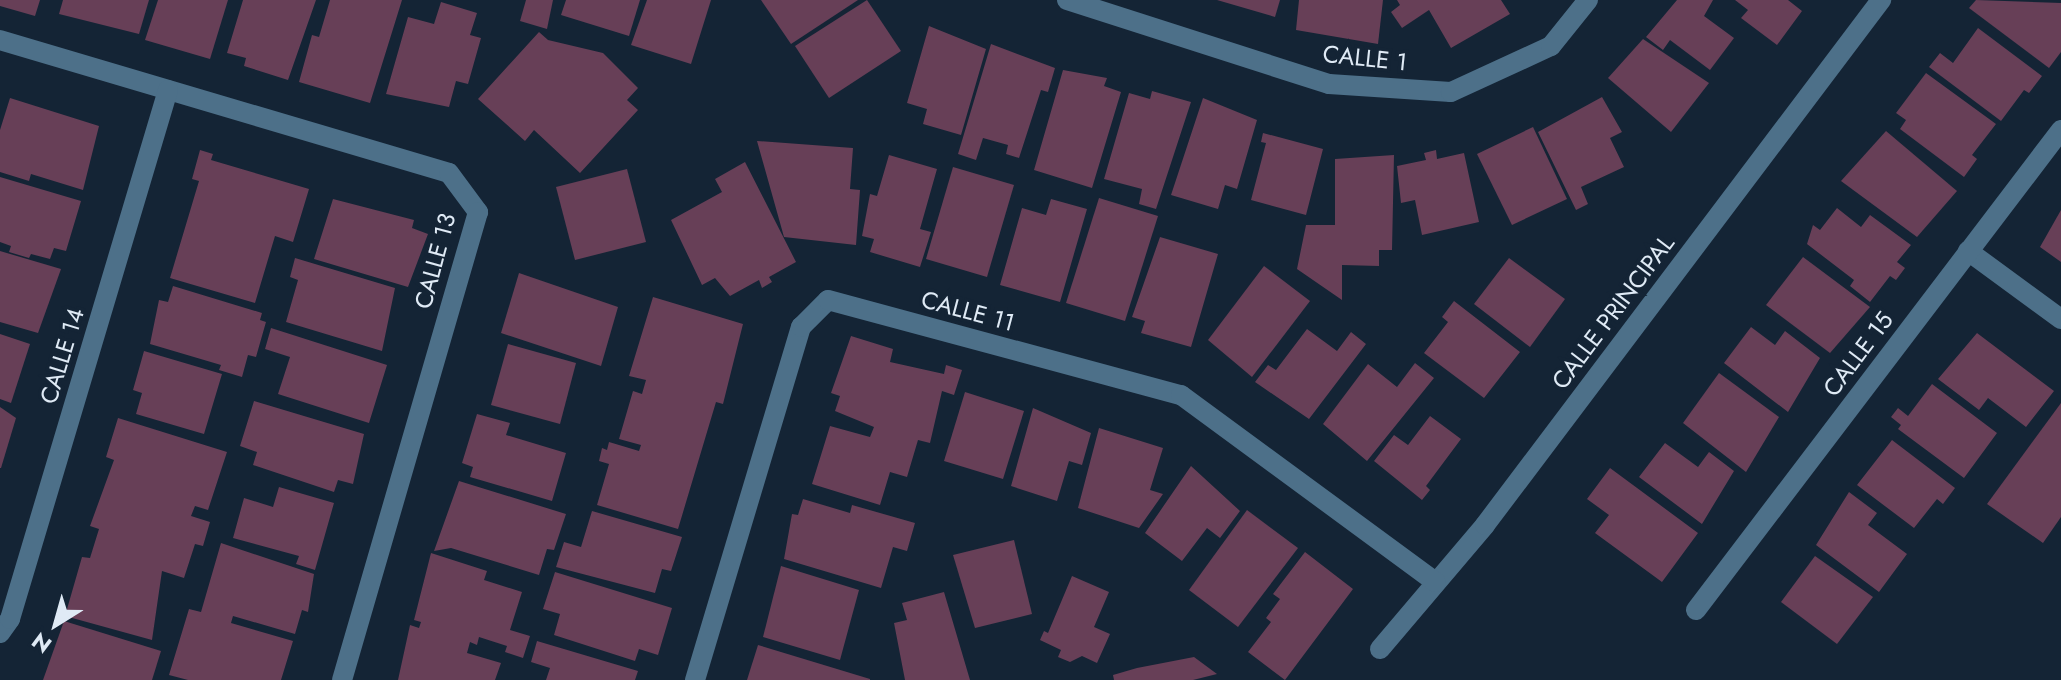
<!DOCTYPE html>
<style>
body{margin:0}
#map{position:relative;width:2061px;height:680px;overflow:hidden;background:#142435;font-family:Jost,sans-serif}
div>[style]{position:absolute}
.building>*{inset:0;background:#673f57}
.minor>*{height:20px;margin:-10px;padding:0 10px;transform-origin:10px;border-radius:10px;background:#4d7089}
span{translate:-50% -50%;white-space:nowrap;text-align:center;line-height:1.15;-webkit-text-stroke:7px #142435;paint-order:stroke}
.street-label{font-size:24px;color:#dfeaf5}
.north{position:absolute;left:16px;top:584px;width:80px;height:80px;-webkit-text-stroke:6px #142435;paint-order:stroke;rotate:217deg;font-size:22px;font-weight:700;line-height:32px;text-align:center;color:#dfeaf5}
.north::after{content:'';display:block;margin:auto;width:28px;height:36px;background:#dfeaf5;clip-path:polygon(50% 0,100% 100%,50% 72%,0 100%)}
</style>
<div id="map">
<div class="building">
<i style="clip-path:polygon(0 0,40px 0,35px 16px,0 6px)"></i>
<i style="clip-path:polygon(63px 0,149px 0,139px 34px,59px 14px)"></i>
<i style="clip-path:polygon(158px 0,228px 0,210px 59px,145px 40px)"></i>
<i style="clip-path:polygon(243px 0,316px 0,288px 80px,244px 66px,246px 58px,227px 53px)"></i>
<i style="clip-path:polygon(330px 0,402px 0,370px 103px,299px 82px,312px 35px,319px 37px)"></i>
<i style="clip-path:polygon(526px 0,553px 0,547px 29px,520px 21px)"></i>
<i style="clip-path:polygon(566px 0,640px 0,629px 36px,561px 15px)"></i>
<i style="clip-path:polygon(647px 0,711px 0,691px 64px,631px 45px)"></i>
<i style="clip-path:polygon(761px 0,858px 0,791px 44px)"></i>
<i style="clip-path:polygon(867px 0,901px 51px,829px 98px,795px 46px)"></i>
<i style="clip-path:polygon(1217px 0,1280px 0,1275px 17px)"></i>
<i style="clip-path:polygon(1299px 0,1383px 0,1378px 44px,1296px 30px)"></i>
<i style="clip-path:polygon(1397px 0,1501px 0,1510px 14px,1451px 48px,1429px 10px,1402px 28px,1391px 12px,1400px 5px)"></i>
<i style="clip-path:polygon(1677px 0,1713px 0,1704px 16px,1734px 38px,1710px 70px,1670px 40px,1663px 50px,1646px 37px)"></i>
<i style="clip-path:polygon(1735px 0,1788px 0,1802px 11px,1777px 45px,1741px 18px,1748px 10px)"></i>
<i style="clip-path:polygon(1976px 0,2061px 3px,2061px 52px,2049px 68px,1969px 8px)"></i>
<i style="clip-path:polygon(441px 2px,477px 13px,470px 35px,481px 38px,468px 84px,456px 81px,449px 107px,386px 94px,408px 17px,434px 24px)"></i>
<i style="clip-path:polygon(929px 26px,986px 49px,961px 135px,923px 124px,927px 109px,907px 103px)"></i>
<i style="clip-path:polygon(1978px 28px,2042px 76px,2029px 93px,2024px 90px,2001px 121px,1929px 67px,1940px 53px,1953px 63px)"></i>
<i style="clip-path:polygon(539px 32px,548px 40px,603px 53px,638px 88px,627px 100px,638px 110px,580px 173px,534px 130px,525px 141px,478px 99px)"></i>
<i style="clip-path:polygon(1643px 39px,1709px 83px,1671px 132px,1608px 78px)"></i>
<i style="clip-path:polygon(991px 44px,1055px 68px,1048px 92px,1041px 90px,1019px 158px,1006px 154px,1008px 145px,983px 138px,976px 160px,958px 154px)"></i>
<i style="clip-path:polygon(1063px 70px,1107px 78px,1104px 86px,1121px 92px,1092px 188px,1034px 170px)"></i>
<i style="clip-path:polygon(1926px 73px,1996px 124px,1972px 155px,1977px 159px,1964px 177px,1900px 129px,1906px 120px,1896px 113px)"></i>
<i style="clip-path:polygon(1152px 91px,1191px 102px,1156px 209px,1139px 204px,1142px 189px,1104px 179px,1129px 93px,1150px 99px)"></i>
<i style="clip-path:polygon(1602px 97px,1622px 132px,1610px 138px,1624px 167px,1581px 187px,1588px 204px,1576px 210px,1538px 132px)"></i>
<i style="clip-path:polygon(10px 98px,99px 126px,83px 190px,31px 174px,29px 181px,0 172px,0 130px)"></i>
<i style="clip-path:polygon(1203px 98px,1257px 120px,1237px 189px,1225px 185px,1218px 209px,1171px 195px)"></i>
<i style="clip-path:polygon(1533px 127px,1567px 199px,1512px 225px,1477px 154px)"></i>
<i style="clip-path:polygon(1886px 131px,1957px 191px,1917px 237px,1841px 181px)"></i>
<i style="clip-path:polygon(1263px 133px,1323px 149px,1306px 215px,1251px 200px,1266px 143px,1261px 142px)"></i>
<i style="clip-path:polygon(757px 141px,853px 148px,850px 189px,860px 190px,856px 245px,784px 237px)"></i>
<i style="clip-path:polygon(200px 150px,213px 154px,211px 160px,309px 189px,293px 242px,275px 236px,255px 303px,170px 278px,199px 181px,192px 179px)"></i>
<i style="clip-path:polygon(1436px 150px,1437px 159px,1464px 153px,1479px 222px,1422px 235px,1415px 200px,1401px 203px,1397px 166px,1426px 160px,1424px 153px)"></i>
<i style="clip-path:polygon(889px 155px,937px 169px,920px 229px,931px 232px,920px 267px,870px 252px,874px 239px,862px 236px,870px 194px,877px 196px)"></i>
<i style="clip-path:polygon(1394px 155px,1392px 250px,1379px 250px,1379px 266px,1342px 265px,1342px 300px,1297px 269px,1306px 225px,1335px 225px,1335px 159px)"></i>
<i style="clip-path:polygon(745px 162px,796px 262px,769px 277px,772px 282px,762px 288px,759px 280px,730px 296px,715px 278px,702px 285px,671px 220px,722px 192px,715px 179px)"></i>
<i style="clip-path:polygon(953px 167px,1014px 185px,987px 277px,926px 259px)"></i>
<i style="clip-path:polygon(627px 169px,646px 242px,575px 260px,556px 187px)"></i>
<i style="clip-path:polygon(0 177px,81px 201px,66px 251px,54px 248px,50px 259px,31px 254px,29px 258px,9px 252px,11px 246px,0 242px)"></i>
<i style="clip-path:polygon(1099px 198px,1158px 216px,1125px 321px,1066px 303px)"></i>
<i style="clip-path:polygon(333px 199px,414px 220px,412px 228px,428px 234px,408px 287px,314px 259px)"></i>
<i style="clip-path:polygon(1051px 199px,1087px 209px,1060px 302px,1000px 285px,1022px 208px,1046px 215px)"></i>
<i style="clip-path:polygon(1837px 208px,1861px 227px,1870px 215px,1911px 245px,1897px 262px,1905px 268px,1896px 280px,1890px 276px,1870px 302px,1850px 286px,1854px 280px,1807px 244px,1813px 225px,1820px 230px)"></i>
<i style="clip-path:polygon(2061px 210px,2061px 262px,2040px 247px)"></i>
<i style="clip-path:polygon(1160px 237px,1218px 254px,1191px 347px,1141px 333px,1145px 321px,1132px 317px)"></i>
<i style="clip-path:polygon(0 251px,61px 269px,38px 333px,0 322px)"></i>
<i style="clip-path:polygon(1803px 257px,1870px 307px,1830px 353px,1766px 305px)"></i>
<i style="clip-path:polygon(295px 258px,395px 288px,382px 351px,286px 322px,298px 280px,290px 277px)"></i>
<i style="clip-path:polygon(1509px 258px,1565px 299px,1530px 347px,1474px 304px)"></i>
<i style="clip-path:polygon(1264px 266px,1310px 301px,1252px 377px,1208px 340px)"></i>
<i style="clip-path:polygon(519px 273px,618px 307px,601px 366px,501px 333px)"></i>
<i style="clip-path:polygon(173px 286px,262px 313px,260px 320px,266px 322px,256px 357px,248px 355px,242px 377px,219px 370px,221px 365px,150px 344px,159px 300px,168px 302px)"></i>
<i style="clip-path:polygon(653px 297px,743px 324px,723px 404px,716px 402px,678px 529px,597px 505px,609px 464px,599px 461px,602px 448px,607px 450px,609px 442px,639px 451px,641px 445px,619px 439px,633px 391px,642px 394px,646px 380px,629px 376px)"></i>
<i style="clip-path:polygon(1454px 301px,1520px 352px,1484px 398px,1424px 353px,1448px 322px,1442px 317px)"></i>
<i style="clip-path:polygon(1751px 327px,1775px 345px,1785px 331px,1820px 358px,1788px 412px,1724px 363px)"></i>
<i style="clip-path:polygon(271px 328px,387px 365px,369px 423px,278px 394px,290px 357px,265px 349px)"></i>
<i style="clip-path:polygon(1307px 329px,1337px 351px,1351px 332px,1366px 344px,1309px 419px,1255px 382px,1268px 365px,1276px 370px)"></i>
<i style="clip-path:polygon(1977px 333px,2054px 391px,2026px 427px,1988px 398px,1979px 410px,1938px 379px)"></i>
<i style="clip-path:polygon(0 334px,30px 344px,11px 403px,0 399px)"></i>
<i style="clip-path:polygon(851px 336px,893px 349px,890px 362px,944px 374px,946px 365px,962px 370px,954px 395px,942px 391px,930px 443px,918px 440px,907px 477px,890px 472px,880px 505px,812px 484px,830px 426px,870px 437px,874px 427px,835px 411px,840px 396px,831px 393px)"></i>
<i style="clip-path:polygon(508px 344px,576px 363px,560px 424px,491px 405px)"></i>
<i style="clip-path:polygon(144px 351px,222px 374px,204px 434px,136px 414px,142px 393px,133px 390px)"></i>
<i style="clip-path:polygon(1415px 363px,1434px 378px,1367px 461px,1323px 424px,1368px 364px,1397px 387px)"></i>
<i style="clip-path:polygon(1719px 373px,1779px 417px,1746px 472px,1683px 423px)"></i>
<i style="clip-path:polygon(1932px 384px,1997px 433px,1964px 478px,1898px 429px,1901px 425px,1891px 417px,1898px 408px,1908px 416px)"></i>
<i style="clip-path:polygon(965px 392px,1024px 411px,1003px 479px,944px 461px)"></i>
<i style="clip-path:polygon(254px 401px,364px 434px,353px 484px,338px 480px,334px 492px,253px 465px,257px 452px,240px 446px)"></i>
<i style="clip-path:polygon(2061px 403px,2061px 517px,2043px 543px,1987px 504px)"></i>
<i style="clip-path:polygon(0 407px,16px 418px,1px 468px,0 468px)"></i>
<i style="clip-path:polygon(1033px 408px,1091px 433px,1082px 465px,1069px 461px,1057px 501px,1011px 486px)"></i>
<i style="clip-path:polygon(477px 414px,510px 423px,506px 435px,566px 453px,552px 501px,470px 477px,473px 467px,462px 463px)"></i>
<i style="clip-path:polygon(1430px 416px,1461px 439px,1426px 486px,1430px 490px,1422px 500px,1374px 461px,1394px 435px,1408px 445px)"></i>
<i style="clip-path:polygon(118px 418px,227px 452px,208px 510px,195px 506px,191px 516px,210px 522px,203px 546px,195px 544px,184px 578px,162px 571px,152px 640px,65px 616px,82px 557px,90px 558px,99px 529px,90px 526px,114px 460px,106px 457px)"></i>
<i style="clip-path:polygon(1099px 428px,1163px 448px,1150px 490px,1163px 494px,1139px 528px,1078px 508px)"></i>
<i style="clip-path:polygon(1892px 440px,1955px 488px,1943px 504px,1937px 499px,1914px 528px,1857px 485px)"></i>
<i style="clip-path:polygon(1665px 443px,1698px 467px,1709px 452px,1734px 471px,1702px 524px,1639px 477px)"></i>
<i style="clip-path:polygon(1191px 466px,1240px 511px,1220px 538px,1207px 528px,1182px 561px,1145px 533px)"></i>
<i style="clip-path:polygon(1610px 468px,1698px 533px,1662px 582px,1595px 533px,1609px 515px,1587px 499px)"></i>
<i style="clip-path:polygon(459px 481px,566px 514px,554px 550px,547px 549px,539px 575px,451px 548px,434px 551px)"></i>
<i style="clip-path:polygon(279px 487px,334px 503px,315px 570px,296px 564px,299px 556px,233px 538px,244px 498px,273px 507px)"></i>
<i style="clip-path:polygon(1849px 492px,1877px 513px,1868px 525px,1907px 554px,1879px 592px,1816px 545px)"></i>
<i style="clip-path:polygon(803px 499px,850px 513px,852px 505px,915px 523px,907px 551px,893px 547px,881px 588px,784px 559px,792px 514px,798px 515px)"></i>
<i style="clip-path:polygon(1247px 510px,1298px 548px,1238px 627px,1189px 590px)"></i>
<i style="clip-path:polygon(592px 511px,682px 537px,671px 571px,662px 569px,655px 593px,556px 567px,564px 542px,581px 547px)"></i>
<i style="clip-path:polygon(1014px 540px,1032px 614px,975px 628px,953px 555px)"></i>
<i style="clip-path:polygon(221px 543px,314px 574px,308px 612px,302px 610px,295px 634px,233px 616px,231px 623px,293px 641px,281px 680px,188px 680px,169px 675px,189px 609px,201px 612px)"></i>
<i style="clip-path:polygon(1305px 552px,1353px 589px,1285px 680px,1248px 652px,1271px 622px,1266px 618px,1280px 599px,1273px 594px)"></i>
<i style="clip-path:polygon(431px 553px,487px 571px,484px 580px,522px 592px,510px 630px,530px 636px,523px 658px,505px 652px,507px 646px,479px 637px,477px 645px,470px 642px,467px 653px,501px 663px,495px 680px,398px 680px,410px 625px,419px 628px,421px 622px,414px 620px)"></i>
<i style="clip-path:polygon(1815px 556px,1873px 597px,1837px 644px,1781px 602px)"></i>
<i style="clip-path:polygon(781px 566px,859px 590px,840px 660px,763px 637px)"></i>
<i style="clip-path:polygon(555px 572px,672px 608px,658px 655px,639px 649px,635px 661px,554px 635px,560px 614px,543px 609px)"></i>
<i style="clip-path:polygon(1072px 576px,1109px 592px,1094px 627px,1110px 634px,1097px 663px,1082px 656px,1070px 662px,1058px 657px,1061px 650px,1040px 640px,1044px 631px,1048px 633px)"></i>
<i style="clip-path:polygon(944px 592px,970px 680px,905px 680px,894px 623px,907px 620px,902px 603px)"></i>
<i style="clip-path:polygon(64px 621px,161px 651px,152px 680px,43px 680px)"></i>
<i style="clip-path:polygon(537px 641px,638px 671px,635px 680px,546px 680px,550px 668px,531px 662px)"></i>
<i style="clip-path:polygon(758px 645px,870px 679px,870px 680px,747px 680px)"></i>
<i style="clip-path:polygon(1194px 657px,1217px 674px,1193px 680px,1114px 680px,1113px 675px,1137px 668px)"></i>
</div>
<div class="minor">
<i style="left:1067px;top:0;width:275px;rotate:17.8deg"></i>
<i style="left:1329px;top:84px;width:122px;rotate:3.8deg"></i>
<i style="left:1451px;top:92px;width:110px;rotate:-24.7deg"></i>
<i style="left:1551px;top:46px;width:59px;rotate:-51.2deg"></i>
<i style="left:0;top:40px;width:468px;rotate:16.5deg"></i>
<i style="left:449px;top:173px;width:49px;rotate:53.4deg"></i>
<i style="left:478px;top:212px;width:487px;rotate:106.2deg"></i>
<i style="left:1968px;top:251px;width:115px;rotate:36.2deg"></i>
<i style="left:1696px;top:610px;width:603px;rotate:-52.75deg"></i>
<i style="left:0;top:633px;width:17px;rotate:-54deg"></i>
<i style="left:10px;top:619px;width:552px;rotate:-73.37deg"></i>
<i style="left:1380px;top:649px;width:162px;rotate:-49.7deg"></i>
<i style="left:1485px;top:525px;width:658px;rotate:-52.97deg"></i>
<i style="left:695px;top:680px;width:369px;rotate:-73.3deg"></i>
<i style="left:801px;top:327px;width:38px;rotate:-45deg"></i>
<i style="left:828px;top:300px;width:366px;rotate:15.1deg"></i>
<i style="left:1181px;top:395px;width:316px;rotate:36.3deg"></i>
</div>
<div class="street-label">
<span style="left:1365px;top:58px;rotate:6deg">CALLE 1</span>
<span style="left:435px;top:261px;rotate:-75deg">CALLE 13</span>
<span style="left:968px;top:311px;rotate:15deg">CALLE 11</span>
<span style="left:1613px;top:312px;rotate:-53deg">CALLE PRINCIPAL</span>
<span style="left:1858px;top:354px;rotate:-53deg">CALLE 15</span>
<span style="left:62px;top:356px;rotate:-73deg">CALLE 14</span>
</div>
<div class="north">N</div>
</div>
